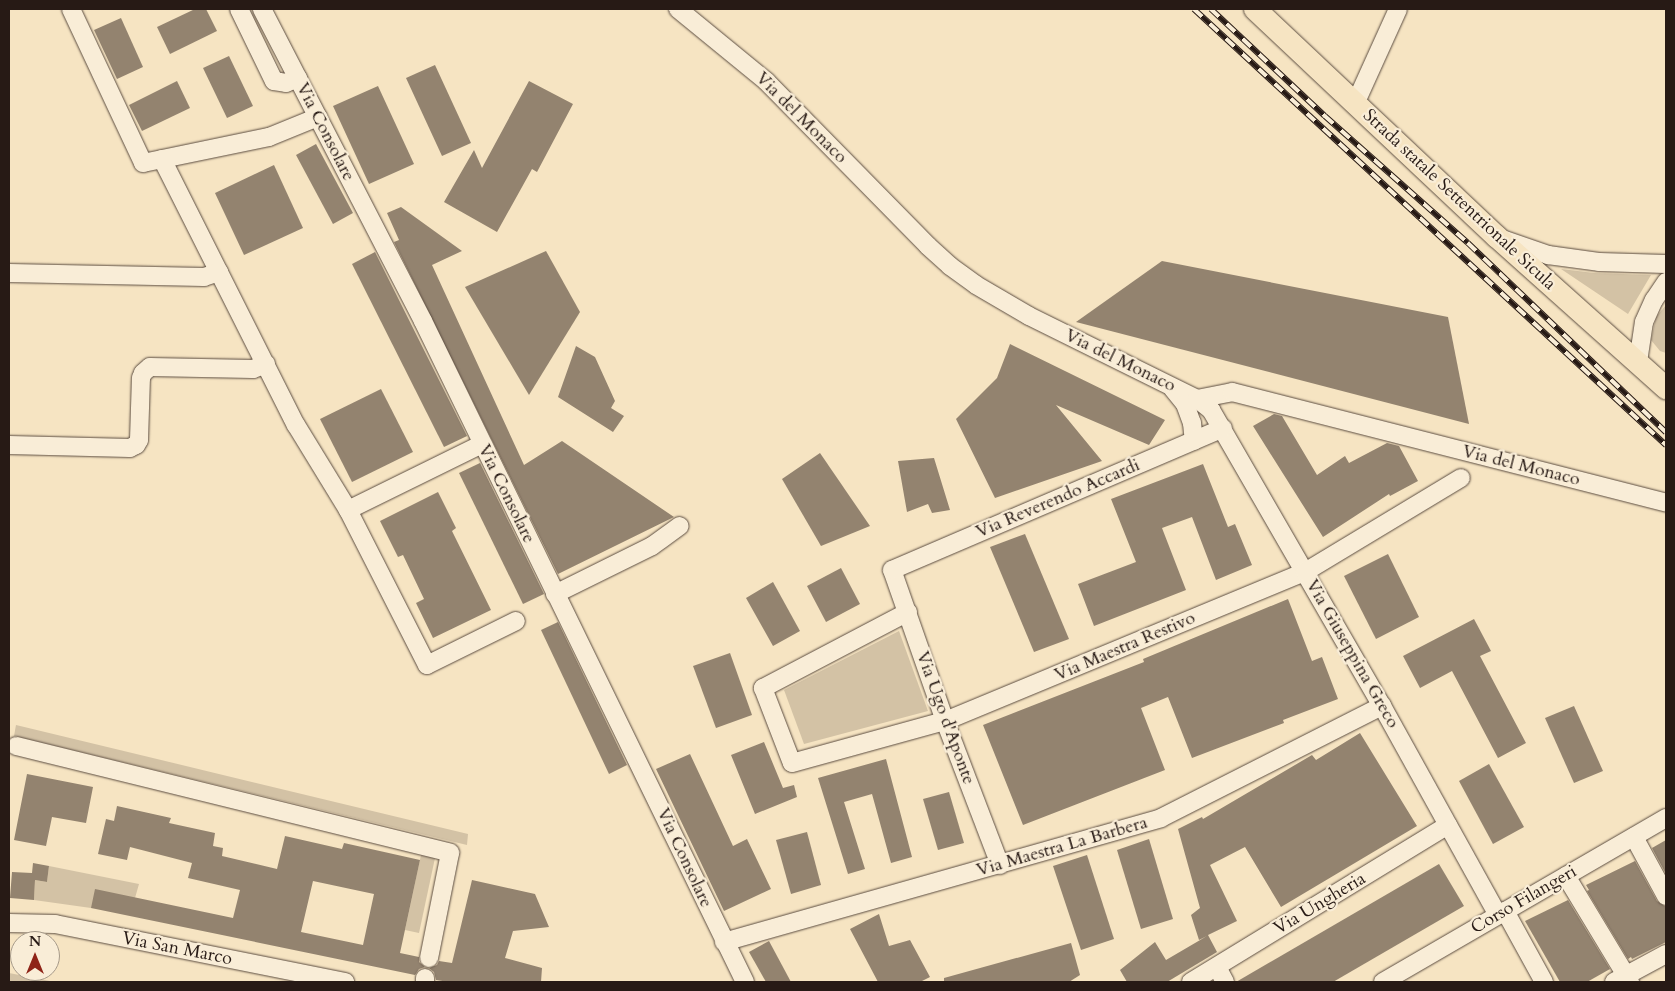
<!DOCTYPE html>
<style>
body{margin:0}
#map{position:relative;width:1675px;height:991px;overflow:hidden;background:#f6e4c2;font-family:Cardo,serif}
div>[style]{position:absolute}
.green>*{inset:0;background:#d3c2a5}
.building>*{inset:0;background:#93836f}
.roads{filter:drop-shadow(0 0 1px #5b4c40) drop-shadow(0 0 1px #5b4c40)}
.minor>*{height:18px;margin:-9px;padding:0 9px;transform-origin:9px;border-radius:9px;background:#f9edd7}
.major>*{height:22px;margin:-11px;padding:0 11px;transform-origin:11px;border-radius:11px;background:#f6e4c2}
.rail>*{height:5.5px;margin-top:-2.75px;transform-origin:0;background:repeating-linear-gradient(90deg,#f9edd7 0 11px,#271a15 0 22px);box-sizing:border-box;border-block:1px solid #271a15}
span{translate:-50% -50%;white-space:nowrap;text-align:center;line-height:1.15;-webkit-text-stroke:4.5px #f9edd7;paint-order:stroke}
.street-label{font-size:18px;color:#271a15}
.frame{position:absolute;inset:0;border:10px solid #271a15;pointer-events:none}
.north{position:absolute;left:10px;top:931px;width:50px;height:50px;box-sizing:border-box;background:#f9edd7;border:1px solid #a59989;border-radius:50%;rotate:0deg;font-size:14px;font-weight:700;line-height:20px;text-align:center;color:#271a15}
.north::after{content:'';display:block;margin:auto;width:18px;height:22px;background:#8f2418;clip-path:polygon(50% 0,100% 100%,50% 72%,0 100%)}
</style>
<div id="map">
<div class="green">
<i style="clip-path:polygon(1561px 269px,1594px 273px,1651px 275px,1628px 314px)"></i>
<i style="clip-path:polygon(1666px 305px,1666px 353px,1660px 351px,1651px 340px,1656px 317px)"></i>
<i style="clip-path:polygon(899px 631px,928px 711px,804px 744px,784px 690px)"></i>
<i style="clip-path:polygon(16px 725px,468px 834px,467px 845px,14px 736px)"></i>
<i style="clip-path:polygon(421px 855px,435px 858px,419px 933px,405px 930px)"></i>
<i style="clip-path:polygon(49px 866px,139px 884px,135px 898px,91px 908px,34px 900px,35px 880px,47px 882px)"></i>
<i style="clip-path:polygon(9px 973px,55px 982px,9px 982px)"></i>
</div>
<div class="building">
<i style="clip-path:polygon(195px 9px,206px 9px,217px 31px,170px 54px,157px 27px)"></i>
<i style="clip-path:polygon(121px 18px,143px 67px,117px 79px,94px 30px)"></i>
<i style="clip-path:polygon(229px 56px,253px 106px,227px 118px,203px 68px)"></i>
<i style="clip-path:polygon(435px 65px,471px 143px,442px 156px,406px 78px)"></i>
<i style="clip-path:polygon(177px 81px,190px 108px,142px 131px,129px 105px)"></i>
<i style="clip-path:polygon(529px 81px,573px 104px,537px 172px,532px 169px,497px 232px,444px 202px,474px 150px,482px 168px)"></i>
<i style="clip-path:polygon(378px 86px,414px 164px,369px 184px,333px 106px)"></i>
<i style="clip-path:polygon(316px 144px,353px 213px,333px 224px,296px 155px)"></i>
<i style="clip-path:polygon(274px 165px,303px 228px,244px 255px,215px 193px)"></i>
<i style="clip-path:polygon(401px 207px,462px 251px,432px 265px,524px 465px,562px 441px,674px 517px,558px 574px,394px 242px,399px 240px,387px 213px)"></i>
<i style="clip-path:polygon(546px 251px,580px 312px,529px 395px,465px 287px)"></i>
<i style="clip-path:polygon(375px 252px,467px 436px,444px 447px,352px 264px)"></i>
<i style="clip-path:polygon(1162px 261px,1448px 317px,1469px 424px,1076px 322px)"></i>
<i style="clip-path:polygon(1010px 344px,1165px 420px,1149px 445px,1056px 405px,1102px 461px,995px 498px,956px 419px,997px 378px)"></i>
<i style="clip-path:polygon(576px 346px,595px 357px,615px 401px,611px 408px,624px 416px,613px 432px,558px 397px)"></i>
<i style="clip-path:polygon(381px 389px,413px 452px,352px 482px,320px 419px)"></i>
<i style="clip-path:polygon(1274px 414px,1282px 416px,1317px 475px,1345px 456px,1349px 463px,1387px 443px,1399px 446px,1418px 481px,1390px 496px,1389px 494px,1323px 537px,1253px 426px)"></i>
<i style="clip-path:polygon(820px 453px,870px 526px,821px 546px,782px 479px)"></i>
<i style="clip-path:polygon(934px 458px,950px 510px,932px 513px,928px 504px,907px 512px,898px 461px)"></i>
<i style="clip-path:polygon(480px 463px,544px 594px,523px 604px,459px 473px)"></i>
<i style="clip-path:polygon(1203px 464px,1228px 527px,1235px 524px,1252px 565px,1216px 580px,1192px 517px,1162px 528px,1186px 590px,1094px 626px,1078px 584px,1136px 562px,1111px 499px)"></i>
<i style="clip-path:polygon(438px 492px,456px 528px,452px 531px,491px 610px,433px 638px,416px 603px,424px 599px,403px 555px,398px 557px,380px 521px)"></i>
<i style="clip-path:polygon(1025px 534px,1069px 639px,1034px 652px,990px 547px)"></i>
<i style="clip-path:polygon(1388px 554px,1419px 617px,1376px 639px,1344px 576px)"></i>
<i style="clip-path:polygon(841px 568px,860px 604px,826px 622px,807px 586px)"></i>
<i style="clip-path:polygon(773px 582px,800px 631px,773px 646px,746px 598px)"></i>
<i style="clip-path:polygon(1288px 599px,1312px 661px,1322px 657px,1338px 699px,1283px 720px,1284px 723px,1192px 758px,1168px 697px,1141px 708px,1165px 770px,1023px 825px,983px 725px,1144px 662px,1143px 659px)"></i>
<i style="clip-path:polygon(1474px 619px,1491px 651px,1480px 656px,1526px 743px,1498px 758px,1452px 671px,1420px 688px,1403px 656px)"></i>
<i style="clip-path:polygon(558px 622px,627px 765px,609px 774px,541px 630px)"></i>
<i style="clip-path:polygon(730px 653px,752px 715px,716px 728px,693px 666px)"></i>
<i style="clip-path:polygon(1574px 706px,1603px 771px,1574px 783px,1545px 718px)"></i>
<i style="clip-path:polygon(1360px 733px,1417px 826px,1281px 907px,1245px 847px,1210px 865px,1237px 921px,1208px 935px,1217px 952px,1167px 982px,1127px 982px,1120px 970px,1155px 942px,1166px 960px,1207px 936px,1199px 940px,1191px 915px,1200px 908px,1178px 829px,1202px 817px,1203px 819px,1312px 755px,1316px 760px)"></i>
<i style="clip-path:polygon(764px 742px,783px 788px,794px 785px,797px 797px,755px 814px,731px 755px)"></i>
<i style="clip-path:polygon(690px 754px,733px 846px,747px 839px,771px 889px,724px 911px,656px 769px)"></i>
<i style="clip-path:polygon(886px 759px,912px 857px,891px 863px,872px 794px,844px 802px,865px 869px,848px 874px,818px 778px)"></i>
<i style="clip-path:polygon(1489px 764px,1524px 827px,1493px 844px,1459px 781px)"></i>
<i style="clip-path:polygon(27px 774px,93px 787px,86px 823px,52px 817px,46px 846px,14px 840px)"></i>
<i style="clip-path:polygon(949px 792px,964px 843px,938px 850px,923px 799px)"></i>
<i style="clip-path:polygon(evenodd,117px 806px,171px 818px,169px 823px,215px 833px,213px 846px,223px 848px,222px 856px,277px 869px,285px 836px,342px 849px,344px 843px,420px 860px,400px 953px,419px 957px,419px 962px,425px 967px,419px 969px,415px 975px,91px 908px,95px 889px,233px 918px,240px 890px,188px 878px,192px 863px,130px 847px,127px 860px,98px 854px,106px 819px,114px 821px,117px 806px,313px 881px,374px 894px,363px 945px,301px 932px,313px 881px)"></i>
<i style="clip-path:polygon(807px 832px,821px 885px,791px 894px,776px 840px)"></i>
<i style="clip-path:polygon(1149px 839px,1173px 919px,1141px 929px,1117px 850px)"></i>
<i style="clip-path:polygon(1666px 840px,1666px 874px,1652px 848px)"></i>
<i style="clip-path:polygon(1087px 855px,1114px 939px,1081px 950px,1053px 866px)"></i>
<i style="clip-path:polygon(1635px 861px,1657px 901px,1666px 907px,1666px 942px,1632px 959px,1631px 957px,1628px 959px,1587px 891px,1589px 890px,1586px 885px)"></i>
<i style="clip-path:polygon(33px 863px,49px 866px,47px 882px,35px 880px,34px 900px,10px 898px,12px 872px,32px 873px)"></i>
<i style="clip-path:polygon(1439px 864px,1464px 906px,1333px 982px,1236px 982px)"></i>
<i style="clip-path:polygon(472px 880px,535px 894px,549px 927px,513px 931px,505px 958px,542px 968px,541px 982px,449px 982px,436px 980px,434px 972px,429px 968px,437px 965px,439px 961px,452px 963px)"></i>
<i style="clip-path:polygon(1568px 900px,1610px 969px,1587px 982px,1560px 982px,1525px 921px)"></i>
<i style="clip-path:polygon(879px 914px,889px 946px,910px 940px,930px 977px,920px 982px,878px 982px,850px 929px)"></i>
<i style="clip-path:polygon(769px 941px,791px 982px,766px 982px,749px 952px)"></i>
<i style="clip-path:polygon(1071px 943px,1080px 975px,1069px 982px,944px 982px,944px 978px)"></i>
</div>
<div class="roads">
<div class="minor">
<i style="left:71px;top:9px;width:170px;rotate:64.9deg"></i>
<i style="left:143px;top:163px;width:129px;rotate:-11.7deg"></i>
<i style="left:269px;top:137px;width:53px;rotate:-22.2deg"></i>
<i style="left:239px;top:9px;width:80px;rotate:64.1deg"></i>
<i style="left:274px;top:81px;width:12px;rotate:9deg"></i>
<i style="left:286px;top:83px;width:13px;rotate:-23deg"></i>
<i style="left:262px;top:9px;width:351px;rotate:62.7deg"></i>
<i style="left:423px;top:321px;width:735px;rotate:64.03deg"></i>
<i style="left:678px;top:9px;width:114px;rotate:39.3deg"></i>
<i style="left:766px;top:81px;width:231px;rotate:45.5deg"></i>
<i style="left:928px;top:246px;width:30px;rotate:42deg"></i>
<i style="left:950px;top:266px;width:32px;rotate:36deg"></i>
<i style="left:976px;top:285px;width:61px;rotate:30.3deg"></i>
<i style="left:1029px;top:316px;width:187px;rotate:26.3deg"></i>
<i style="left:1197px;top:399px;width:18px;rotate:38deg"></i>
<i style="left:1211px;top:410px;width:342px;rotate:60deg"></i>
<i style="left:1382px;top:706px;width:239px;rotate:61deg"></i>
<i style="left:1355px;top:104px;width:104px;rotate:-65.6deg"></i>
<i style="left:162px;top:159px;width:298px;rotate:63.3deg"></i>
<i style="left:296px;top:425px;width:100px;rotate:58.5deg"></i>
<i style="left:348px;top:510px;width:174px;rotate:63deg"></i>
<i style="left:427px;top:665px;width:99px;rotate:-26.3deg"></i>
<i style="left:1502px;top:239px;width:49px;rotate:19.2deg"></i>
<i style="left:1548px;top:255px;width:51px;rotate:7.8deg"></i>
<i style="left:1599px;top:262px;width:67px;rotate:1.7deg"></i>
<i style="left:9px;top:273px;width:195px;rotate:1.2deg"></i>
<i style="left:204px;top:277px;width:16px;rotate:-18deg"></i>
<i style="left:1638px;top:362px;width:40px;rotate:-81.5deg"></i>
<i style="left:1644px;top:322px;width:24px;rotate:-66deg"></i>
<i style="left:1654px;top:300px;width:22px;rotate:-56deg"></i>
<i style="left:1173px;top:389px;width:19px;rotate:51deg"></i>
<i style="left:1185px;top:404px;width:20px;rotate:70deg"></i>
<i style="left:1192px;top:423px;width:18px;rotate:84deg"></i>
<i style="left:1197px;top:399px;width:36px;rotate:-11deg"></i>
<i style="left:1232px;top:392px;width:448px;rotate:14.3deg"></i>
<i style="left:9px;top:445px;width:121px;rotate:1.4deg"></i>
<i style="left:130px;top:448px;width:7px;rotate:-27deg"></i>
<i style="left:136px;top:445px;width:6px;rotate:-59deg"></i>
<i style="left:139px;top:440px;width:62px;rotate:-88.2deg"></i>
<i style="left:141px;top:378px;width:5px;rotate:-68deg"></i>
<i style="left:143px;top:373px;width:9px;rotate:-41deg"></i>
<i style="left:150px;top:367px;width:103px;rotate:1.1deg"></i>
<i style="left:253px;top:369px;width:14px;rotate:-21deg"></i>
<i style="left:348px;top:510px;width:149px;rotate:-26.2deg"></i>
<i style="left:555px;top:594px;width:108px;rotate:-26.3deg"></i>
<i style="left:652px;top:546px;width:34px;rotate:-36deg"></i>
<i style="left:908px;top:612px;width:164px;rotate:152.3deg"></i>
<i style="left:763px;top:688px;width:80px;rotate:68.9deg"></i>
<i style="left:792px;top:763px;width:159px;rotate:-15.4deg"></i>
<i style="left:945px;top:721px;width:390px;rotate:-22.5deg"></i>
<i style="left:1305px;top:572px;width:182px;rotate:-31.1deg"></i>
<i style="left:16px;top:746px;width:447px;rotate:13.8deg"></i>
<i style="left:450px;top:853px;width:107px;rotate:101.3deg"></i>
<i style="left:1634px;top:837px;width:67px;rotate:61.5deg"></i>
<i style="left:1000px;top:865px;width:154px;rotate:-110.9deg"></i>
<i style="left:945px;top:721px;width:160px;rotate:-109.3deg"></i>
<i style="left:892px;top:570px;width:360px;rotate:-23.2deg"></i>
<i style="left:1566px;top:876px;width:124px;rotate:58.9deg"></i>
<i style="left:1505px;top:911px;width:81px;rotate:61.2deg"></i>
<i style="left:9px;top:923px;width:46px;rotate:1.2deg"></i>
<i style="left:55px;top:924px;width:296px;rotate:11.3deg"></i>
<i style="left:724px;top:942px;width:454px;rotate:-15.8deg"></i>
<i style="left:1161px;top:818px;width:248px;rotate:-26.9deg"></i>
<i style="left:1217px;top:967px;width:17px;rotate:62deg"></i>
<i style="left:425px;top:982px;width:4px;rotate:-90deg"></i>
<i style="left:1191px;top:982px;width:301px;rotate:-31.4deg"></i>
<i style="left:1383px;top:982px;width:327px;rotate:-30.1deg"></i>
<i style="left:1614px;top:982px;width:59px;rotate:-28.3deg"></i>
</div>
<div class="major">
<i style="left:1255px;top:9px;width:332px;rotate:43.3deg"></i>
<i style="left:1497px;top:237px;width:227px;rotate:41.8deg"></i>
</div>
</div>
<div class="rail">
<i style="left:1194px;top:9px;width:643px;rotate:42.73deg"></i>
<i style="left:1211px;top:9px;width:156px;rotate:43.2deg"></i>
<i style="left:1325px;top:116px;width:191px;rotate:41.6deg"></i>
<i style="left:1468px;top:243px;width:274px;rotate:43.7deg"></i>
</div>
<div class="street-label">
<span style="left:801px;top:118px;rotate:45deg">Via del Monaco</span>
<span style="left:325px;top:132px;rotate:63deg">Via Consolare</span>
<span style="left:1459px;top:200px;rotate:43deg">Strada statale Settentrionale Sicula</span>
<span style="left:1120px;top:361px;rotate:26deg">Via del Monaco</span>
<span style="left:1521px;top:466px;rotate:14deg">Via del Monaco</span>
<span style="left:506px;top:494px;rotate:64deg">Via Consolare</span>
<span style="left:1058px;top:499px;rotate:-23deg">Via Reverendo Accardi</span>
<span style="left:1125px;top:647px;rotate:-23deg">Via Maestra Restivo</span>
<span style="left:1352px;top:654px;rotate:60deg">Via Giuseppina Greco</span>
<span style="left:945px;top:718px;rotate:70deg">Via Ugo d'Aponte</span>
<span style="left:1062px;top:847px;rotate:-16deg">Via Maestra La Barbera</span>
<span style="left:684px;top:858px;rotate:65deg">Via Consolare</span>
<span style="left:1524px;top:900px;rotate:-30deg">Corso Filangeri</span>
<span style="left:1320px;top:904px;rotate:-31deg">Via Ungheria</span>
<span style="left:177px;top:949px;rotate:11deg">Via San Marco</span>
</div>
<div class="frame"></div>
<div class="north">N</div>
</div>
